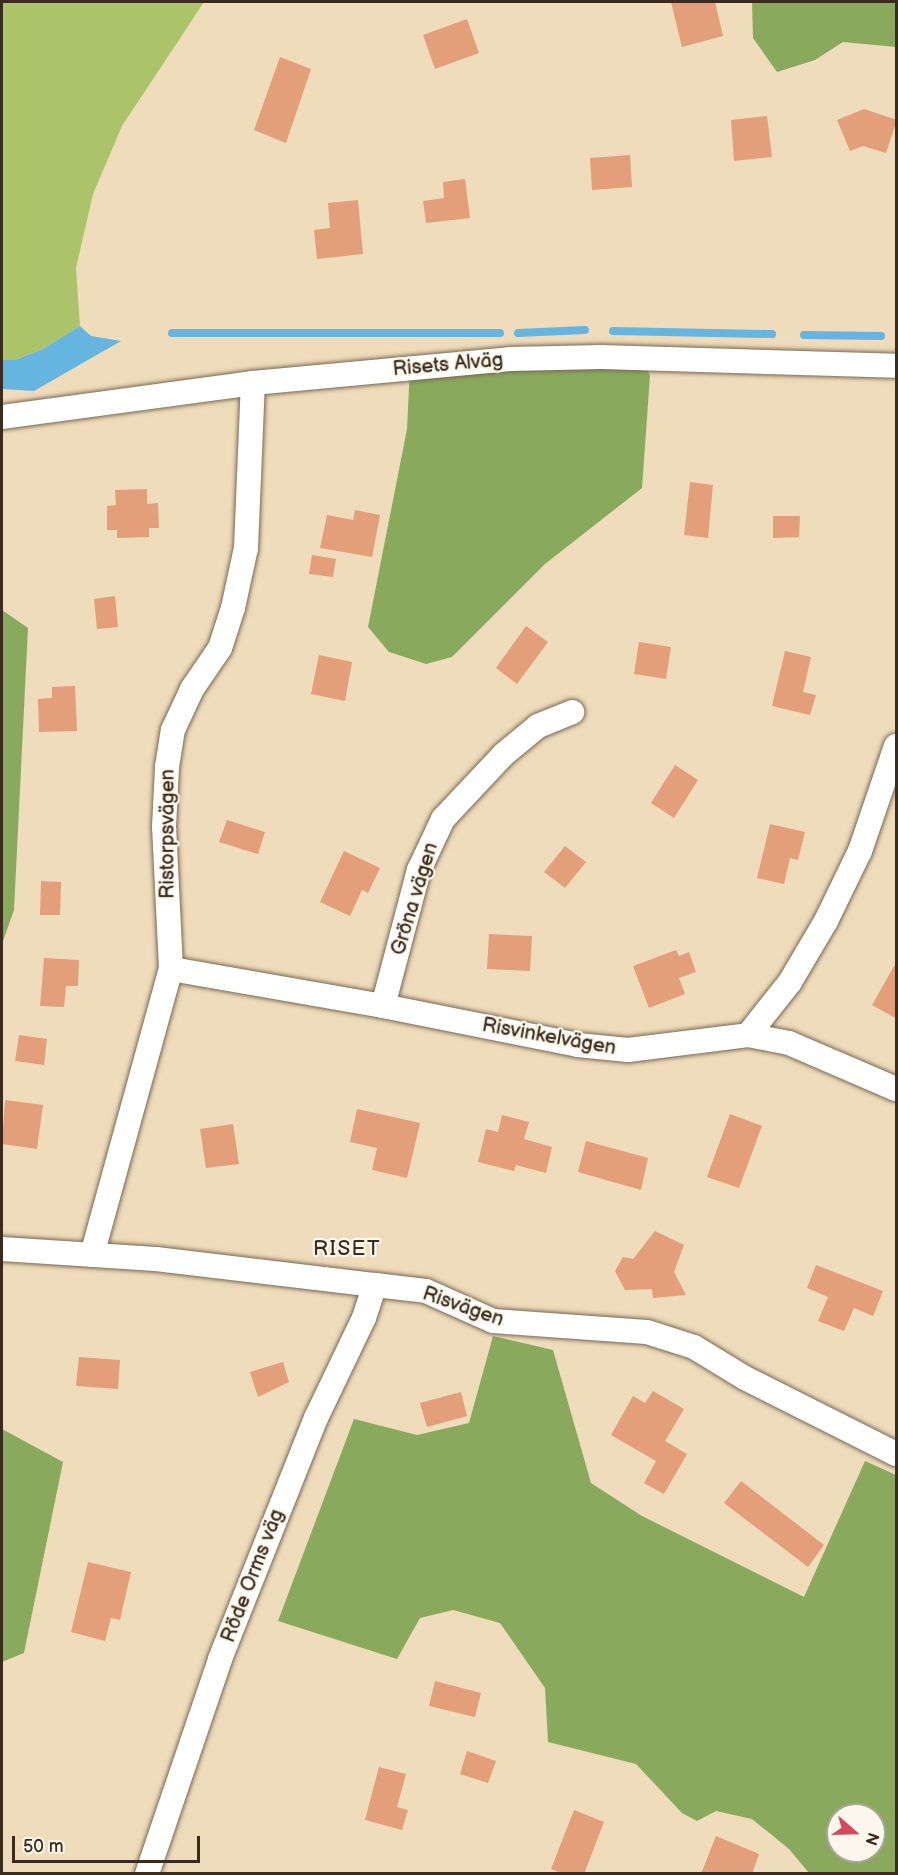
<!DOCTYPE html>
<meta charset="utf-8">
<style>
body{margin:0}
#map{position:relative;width:898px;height:1875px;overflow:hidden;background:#efdcba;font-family:"Balsamiq Sans",sans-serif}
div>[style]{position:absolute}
.green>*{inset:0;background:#acc469}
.forest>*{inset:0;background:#89aa5d}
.water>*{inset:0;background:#66b5e0}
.stream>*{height:8px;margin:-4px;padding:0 4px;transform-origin:4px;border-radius:4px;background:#66b5e0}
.building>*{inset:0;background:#e39e7a}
.roads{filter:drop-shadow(0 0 2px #7a6855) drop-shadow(0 0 2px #7a6855)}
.minor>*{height:24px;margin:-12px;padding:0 12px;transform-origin:12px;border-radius:12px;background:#fff}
span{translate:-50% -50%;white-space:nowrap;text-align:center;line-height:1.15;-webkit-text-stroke:4.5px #fbf7ec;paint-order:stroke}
.street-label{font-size:20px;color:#3b2a1e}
.neighbourhood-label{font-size:21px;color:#3b2a1e;letter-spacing:1.5px}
.frame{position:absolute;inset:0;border:3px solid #3b2a1e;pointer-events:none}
.north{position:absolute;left:826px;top:1803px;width:60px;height:60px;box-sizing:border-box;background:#fbf7ec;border:2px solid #aea59a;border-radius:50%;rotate:110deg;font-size:16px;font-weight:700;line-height:24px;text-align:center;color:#3b2a1e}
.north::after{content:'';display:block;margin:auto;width:21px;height:27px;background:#d1495b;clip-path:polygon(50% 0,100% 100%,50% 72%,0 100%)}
.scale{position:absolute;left:12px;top:1836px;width:188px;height:27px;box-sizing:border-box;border:3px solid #3b2a1e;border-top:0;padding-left:8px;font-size:18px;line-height:21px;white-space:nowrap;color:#3b2a1e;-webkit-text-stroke:4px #fbf7ec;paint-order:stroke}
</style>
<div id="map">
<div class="green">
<i style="clip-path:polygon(2px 2px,204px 2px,122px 126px,93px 194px,76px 268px,80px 326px,43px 349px,15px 360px,2px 360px)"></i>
</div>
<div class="forest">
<i style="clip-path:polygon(752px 2px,896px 2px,896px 47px,843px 42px,815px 60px,777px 72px,753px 38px)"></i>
<i style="clip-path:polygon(597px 361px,648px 371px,650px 376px,642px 488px,545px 564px,452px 657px,426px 664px,389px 652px,368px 627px,407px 429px,410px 367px)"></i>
<i style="clip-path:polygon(2px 610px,28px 628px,14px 910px,2px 944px)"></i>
<i style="clip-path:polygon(evenodd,493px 1336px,553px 1350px,591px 1483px,642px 1516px,804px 1597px,865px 1461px,896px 1475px,896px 1873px,809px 1873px,789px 1849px,752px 1819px,716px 1811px,697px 1821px,682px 1813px,636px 1764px,548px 1742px,545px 1688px,500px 1623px,453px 1610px,420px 1618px,397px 1659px,278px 1621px,354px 1419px,417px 1435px,469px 1423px,493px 1336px,838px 1815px,874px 1815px,874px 1851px,838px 1851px,838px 1815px)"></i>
<i style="clip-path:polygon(2px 1429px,63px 1462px,24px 1653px,2px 1662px)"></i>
</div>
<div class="water">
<i style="clip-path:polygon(80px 326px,91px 336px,121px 341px,34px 391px,2px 389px,2px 360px,15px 360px,43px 349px)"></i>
</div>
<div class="stream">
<i style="left:613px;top:331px;width:159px;rotate:1.1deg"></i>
<i style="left:172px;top:333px;width:328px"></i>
<i style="left:518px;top:333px;width:67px;rotate:-2.6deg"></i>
<i style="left:804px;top:335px;width:77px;rotate:0.7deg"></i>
</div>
<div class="building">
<i style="clip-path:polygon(671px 2px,715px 2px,723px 36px,682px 47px)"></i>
<i style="clip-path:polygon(467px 19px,479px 53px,435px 69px,423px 35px)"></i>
<i style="clip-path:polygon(280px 57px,311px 69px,286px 143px,254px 130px)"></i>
<i style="clip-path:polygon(864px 109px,897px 120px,886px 153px,863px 146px,850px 151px,837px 120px)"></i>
<i style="clip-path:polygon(767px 116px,772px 157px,734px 161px,731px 120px)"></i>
<i style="clip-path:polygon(630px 155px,632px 187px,592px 190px,590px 158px)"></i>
<i style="clip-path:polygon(465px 179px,470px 218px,426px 223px,423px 201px,444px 198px,443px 182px)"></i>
<i style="clip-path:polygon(358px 200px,363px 254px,317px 259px,314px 230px,330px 228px,328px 203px)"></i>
<i style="clip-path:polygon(690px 482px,713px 485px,708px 538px,684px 535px)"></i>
<i style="clip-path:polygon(147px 489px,147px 504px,158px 503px,159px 528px,149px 528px,149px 537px,117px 538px,117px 530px,107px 530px,107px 506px,116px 505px,115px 490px)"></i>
<i style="clip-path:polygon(355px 510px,380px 515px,372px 557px,320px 548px,327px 515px,353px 520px)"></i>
<i style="clip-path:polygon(773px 516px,800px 516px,799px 537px,773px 538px)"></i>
<i style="clip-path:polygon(312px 555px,336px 559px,333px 577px,309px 574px)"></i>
<i style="clip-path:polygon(115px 596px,118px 627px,97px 629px,94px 599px)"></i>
<i style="clip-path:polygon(526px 626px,548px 642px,517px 684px,496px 668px)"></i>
<i style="clip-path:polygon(639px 642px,671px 647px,666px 679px,634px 674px)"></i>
<i style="clip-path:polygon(785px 651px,811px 657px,803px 692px,816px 695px,810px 715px,772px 706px)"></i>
<i style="clip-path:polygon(319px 655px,352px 662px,345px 701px,311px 694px)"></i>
<i style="clip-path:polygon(75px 686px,77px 731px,39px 732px,38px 699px,52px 698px,52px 687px)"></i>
<i style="clip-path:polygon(675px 765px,698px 780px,674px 818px,651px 803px)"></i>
<i style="clip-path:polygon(227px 820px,265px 832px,258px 854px,219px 842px)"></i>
<i style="clip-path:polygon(770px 824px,805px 832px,798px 860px,790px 858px,784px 884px,757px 878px)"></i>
<i style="clip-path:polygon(565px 846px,586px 862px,565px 888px,544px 872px)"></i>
<i style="clip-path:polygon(344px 851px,380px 868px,368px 893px,362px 890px,350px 916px,320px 902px)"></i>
<i style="clip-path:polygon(41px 881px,61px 882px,60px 915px,40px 915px)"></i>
<i style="clip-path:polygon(489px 934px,532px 936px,530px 971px,487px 969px)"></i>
<i style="clip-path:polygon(676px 950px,679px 956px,689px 952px,696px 972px,679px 978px,685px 994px,649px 1008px,633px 966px)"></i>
<i style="clip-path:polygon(44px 958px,79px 960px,78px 986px,66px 986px,64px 1007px,40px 1006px)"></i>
<i style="clip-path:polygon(897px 961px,897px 1019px,872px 1005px)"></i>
<i style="clip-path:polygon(19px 1035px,47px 1039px,44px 1065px,15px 1061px)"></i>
<i style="clip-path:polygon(5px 1100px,43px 1105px,37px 1149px,2px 1144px)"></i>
<i style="clip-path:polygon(357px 1109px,420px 1123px,407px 1178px,372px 1170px,377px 1148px,350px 1142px)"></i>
<i style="clip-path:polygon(730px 1114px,762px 1126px,739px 1188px,707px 1177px)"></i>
<i style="clip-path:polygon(502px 1115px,529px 1122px,524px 1139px,552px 1147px,546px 1173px,516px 1165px,514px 1171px,478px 1162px,486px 1129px,498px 1132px)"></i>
<i style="clip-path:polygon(233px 1124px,239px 1164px,206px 1168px,200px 1129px)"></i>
<i style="clip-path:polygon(586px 1141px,648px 1158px,641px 1190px,578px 1172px)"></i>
<i style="clip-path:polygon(655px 1231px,684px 1245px,674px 1272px,686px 1295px,653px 1298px,652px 1289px,625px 1290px,615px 1271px,623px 1257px,633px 1259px)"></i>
<i style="clip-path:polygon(816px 1265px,883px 1291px,873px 1316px,854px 1308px,844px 1331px,818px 1321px,828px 1297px,807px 1288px)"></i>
<i style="clip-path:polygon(79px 1357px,120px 1360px,118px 1389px,76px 1386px)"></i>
<i style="clip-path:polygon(283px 1362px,289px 1382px,258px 1397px,250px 1372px)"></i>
<i style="clip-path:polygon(653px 1391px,684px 1409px,665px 1441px,687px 1454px,664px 1494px,644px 1483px,656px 1461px,611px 1435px,633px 1396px,645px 1403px)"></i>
<i style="clip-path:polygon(461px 1392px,467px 1416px,427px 1427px,420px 1403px)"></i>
<i style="clip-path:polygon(741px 1481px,824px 1545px,808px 1567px,724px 1503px)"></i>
<i style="clip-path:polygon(88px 1562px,131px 1572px,120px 1620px,111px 1618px,105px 1641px,71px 1632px)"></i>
<i style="clip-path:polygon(435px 1681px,481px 1693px,475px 1717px,429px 1706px)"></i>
<i style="clip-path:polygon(467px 1751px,496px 1761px,488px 1783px,460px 1774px)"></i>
<i style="clip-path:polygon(379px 1767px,406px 1774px,397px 1807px,408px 1810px,402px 1830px,365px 1820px)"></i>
<i style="clip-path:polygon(574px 1810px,604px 1822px,584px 1874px,563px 1874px,551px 1869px)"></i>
<i style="clip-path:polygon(716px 1836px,759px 1854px,752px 1874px,701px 1874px)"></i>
</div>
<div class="roads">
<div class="minor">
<i style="left:2px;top:417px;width:253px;rotate:-7.7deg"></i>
<i style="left:253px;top:383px;width:258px;rotate:-5.3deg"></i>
<i style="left:510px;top:359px;width:91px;rotate:-1.3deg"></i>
<i style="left:601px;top:357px;width:295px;rotate:1.7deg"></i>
<i style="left:171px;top:969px;width:215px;rotate:9.9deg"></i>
<i style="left:383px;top:1006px;width:199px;rotate:11.3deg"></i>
<i style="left:578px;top:1045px;width:50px;rotate:5.7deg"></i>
<i style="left:628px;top:1050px;width:121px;rotate:-7.1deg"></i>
<i style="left:748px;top:1035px;width:68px;rotate:-51.6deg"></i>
<i style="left:790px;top:982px;width:71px;rotate:-59.5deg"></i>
<i style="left:826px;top:921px;width:78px;rotate:-64.1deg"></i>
<i style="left:860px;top:851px;width:111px;rotate:-71.1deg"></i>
<i style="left:383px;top:1006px;width:141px;rotate:-75.2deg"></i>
<i style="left:419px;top:870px;width:56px;rotate:-64.8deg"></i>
<i style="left:443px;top:819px;width:88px;rotate:-46.8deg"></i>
<i style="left:503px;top:755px;width:45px;rotate:-39.6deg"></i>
<i style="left:538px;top:726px;width:37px;rotate:-22deg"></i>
<i style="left:748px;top:1035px;width:42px;rotate:11deg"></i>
<i style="left:789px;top:1043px;width:116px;rotate:23.3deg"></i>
<i style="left:2px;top:1249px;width:154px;rotate:3.7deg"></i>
<i style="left:156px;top:1259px;width:221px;rotate:6.8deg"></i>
<i style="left:375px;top:1285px;width:51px;rotate:6.7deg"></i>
<i style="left:426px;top:1291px;width:73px;rotate:24.1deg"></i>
<i style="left:493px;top:1321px;width:154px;rotate:4.1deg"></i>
<i style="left:647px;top:1332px;width:49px;rotate:17.7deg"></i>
<i style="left:694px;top:1347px;width:60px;rotate:31.3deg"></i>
<i style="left:745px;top:1378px;width:169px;rotate:26.7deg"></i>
<i style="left:92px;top:1255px;width:297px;rotate:-74.6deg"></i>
<i style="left:171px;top:969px;width:142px;rotate:-92.8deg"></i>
<i style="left:164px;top:827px;width:60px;rotate:-87.1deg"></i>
<i style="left:167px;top:767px;width:37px;rotate:-81deg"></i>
<i style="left:173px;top:730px;width:45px;rotate:-65.1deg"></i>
<i style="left:192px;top:689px;width:50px;rotate:-55.7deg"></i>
<i style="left:220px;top:648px;width:42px;rotate:-72deg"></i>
<i style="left:233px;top:608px;width:61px;rotate:-77.8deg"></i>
<i style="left:246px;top:548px;width:165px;rotate:-87.6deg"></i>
<i style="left:147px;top:1874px;width:227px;rotate:-71.2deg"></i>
<i style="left:220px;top:1659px;width:259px;rotate:-68.3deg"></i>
<i style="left:316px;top:1418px;width:111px;rotate:-64.4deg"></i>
<i style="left:364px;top:1318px;width:35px;rotate:-72deg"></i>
</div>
</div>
<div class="street-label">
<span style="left:448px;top:365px;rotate:-5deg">Risets Alväg</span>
<span style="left:168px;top:834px;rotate:-90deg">Ristorpsvägen</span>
<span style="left:415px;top:899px;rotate:-73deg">Gröna vägen</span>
<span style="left:549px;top:1037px;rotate:10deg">Risvinkelvägen</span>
<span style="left:463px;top:1307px;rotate:19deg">Risvägen</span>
<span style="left:253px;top:1576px;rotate:-69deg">Röde Orms väg</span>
</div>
<div class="neighbourhood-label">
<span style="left:347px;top:1249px">RISET</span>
</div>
<div class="frame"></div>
<div class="north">N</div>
<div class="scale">50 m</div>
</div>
